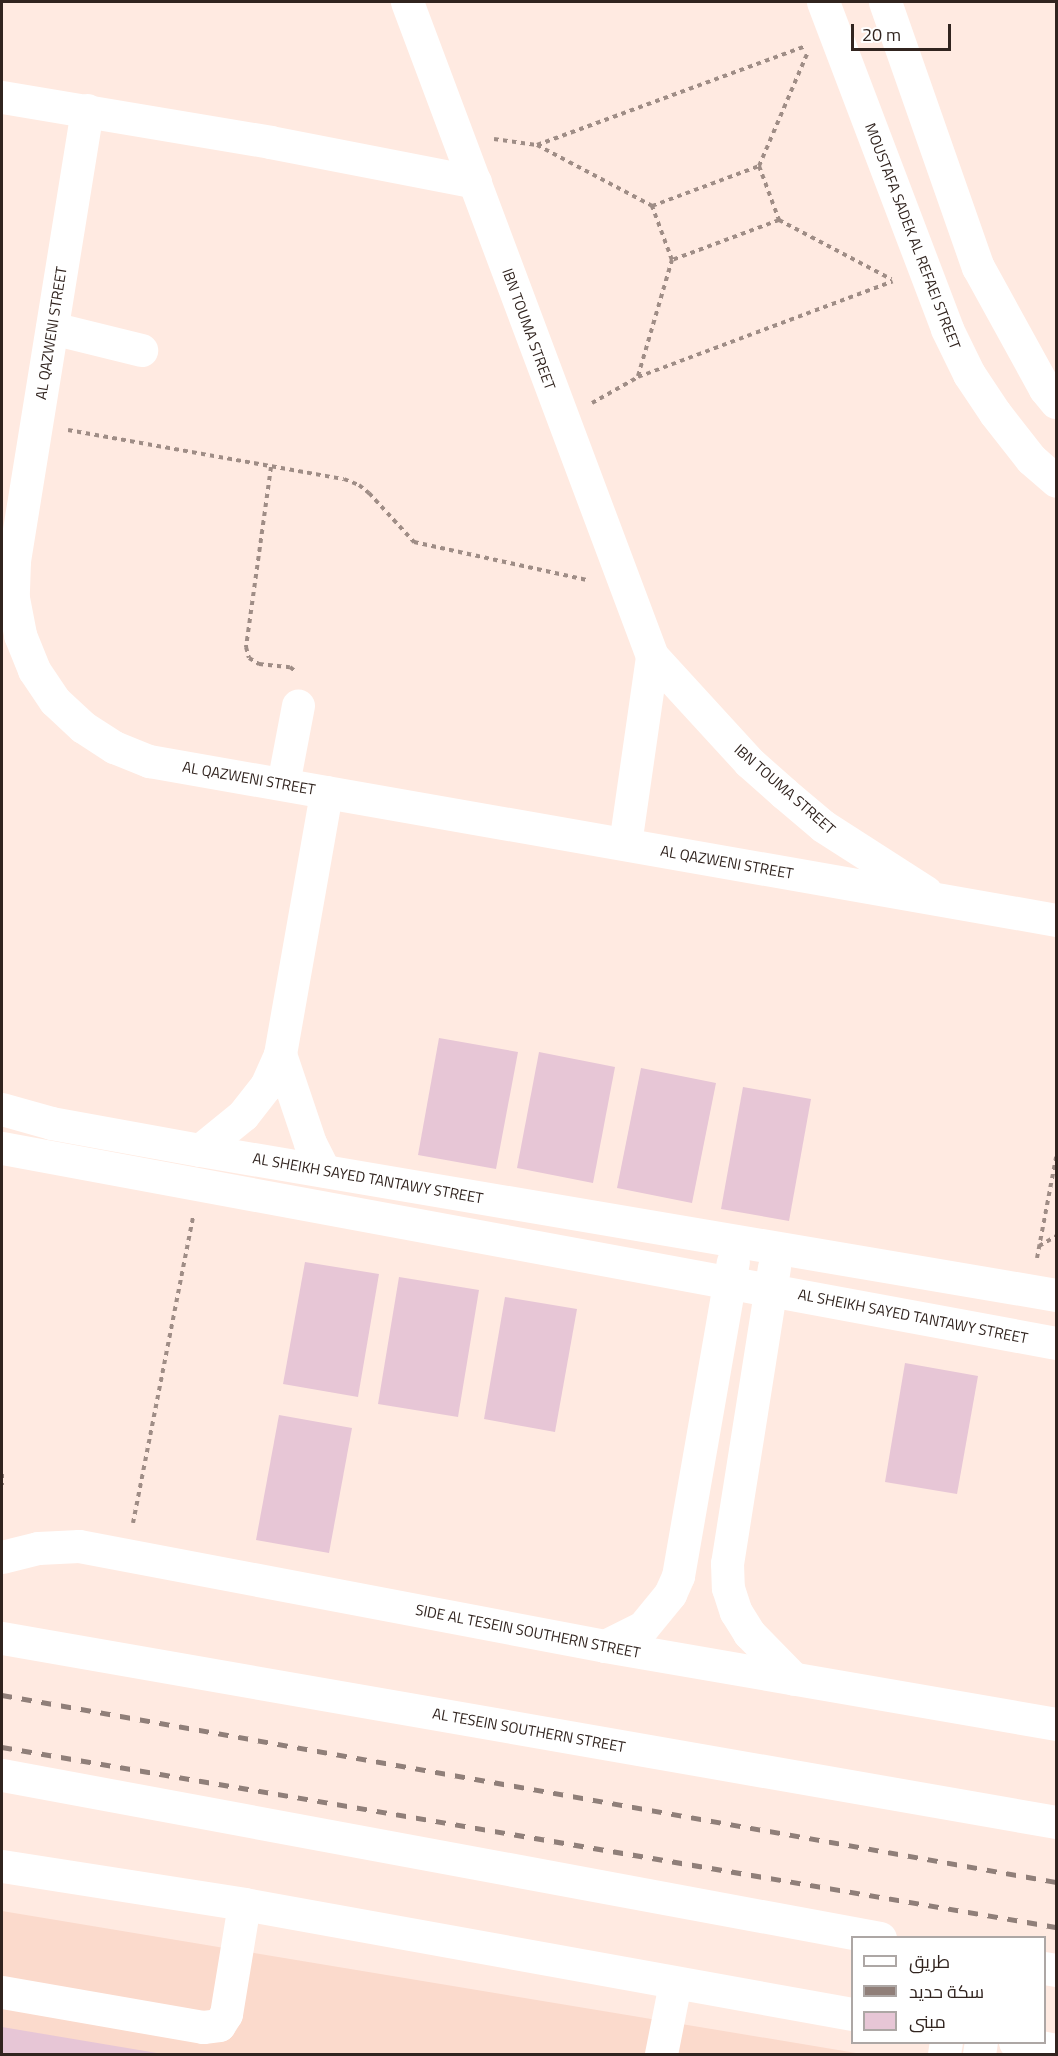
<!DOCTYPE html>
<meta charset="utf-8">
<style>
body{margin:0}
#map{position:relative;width:1058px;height:2056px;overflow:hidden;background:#ffeae1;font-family:"Titillium Web",Cairo,sans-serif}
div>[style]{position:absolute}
.built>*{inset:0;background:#fbdacc}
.building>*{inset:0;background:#e7c6d6}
.path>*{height:4px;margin-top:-2px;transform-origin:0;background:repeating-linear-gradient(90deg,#9f8d86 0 4.5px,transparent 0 9px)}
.minor>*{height:33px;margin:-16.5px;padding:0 16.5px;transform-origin:16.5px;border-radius:16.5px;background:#fff}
.highway>*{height:33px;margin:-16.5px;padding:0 16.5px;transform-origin:16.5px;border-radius:16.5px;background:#fff}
.rail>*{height:4.5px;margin-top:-2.25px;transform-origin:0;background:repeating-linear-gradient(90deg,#907f79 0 10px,transparent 0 20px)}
span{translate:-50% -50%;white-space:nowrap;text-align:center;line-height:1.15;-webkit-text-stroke:4.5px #fff;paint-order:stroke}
.street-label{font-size:15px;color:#31241f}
.frame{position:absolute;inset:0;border:3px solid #31241f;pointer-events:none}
.legend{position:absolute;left:851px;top:1936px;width:195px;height:108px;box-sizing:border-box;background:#fff;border:2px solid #ada7a5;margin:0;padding:8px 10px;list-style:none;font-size:18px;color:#31241f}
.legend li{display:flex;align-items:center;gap:12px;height:30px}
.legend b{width:30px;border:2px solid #ada7a5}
.scale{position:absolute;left:851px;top:24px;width:100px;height:27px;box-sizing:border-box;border:3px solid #31241f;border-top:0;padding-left:8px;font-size:18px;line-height:21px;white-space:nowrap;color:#31241f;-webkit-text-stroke:4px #fff;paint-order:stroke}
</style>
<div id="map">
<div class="built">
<i style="clip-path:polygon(2px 1911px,862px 2054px,2px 2054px)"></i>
</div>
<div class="building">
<i style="clip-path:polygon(439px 1038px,518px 1052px,496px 1169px,418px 1155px)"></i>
<i style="clip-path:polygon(539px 1052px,615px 1067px,593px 1183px,517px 1168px)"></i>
<i style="clip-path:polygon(641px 1068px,716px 1083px,692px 1203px,617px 1188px)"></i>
<i style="clip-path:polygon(743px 1087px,811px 1099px,789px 1221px,721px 1209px)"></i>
<i style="clip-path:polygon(305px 1262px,379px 1274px,358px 1397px,283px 1384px)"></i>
<i style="clip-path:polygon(399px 1277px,479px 1290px,458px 1417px,378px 1404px)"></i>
<i style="clip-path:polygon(505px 1297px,577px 1309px,555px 1432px,484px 1419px)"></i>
<i style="clip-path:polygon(905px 1363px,978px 1376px,957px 1494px,885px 1482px)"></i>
<i style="clip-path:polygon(279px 1415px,352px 1428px,329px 1553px,256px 1540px)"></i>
<i style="clip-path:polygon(2px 2027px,157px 2053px,157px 2054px,2px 2054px)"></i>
</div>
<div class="path">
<i style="left:494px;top:139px;width:43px;rotate:7.9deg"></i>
<i style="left:537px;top:145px;width:284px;rotate:-20.2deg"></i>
<i style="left:537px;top:145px;width:130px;rotate:27.9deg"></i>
<i style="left:759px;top:166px;width:122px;rotate:-66.8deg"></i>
<i style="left:779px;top:220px;width:114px;rotate:159.5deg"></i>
<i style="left:672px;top:260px;width:58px;rotate:-110.3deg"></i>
<i style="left:652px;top:206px;width:114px;rotate:-20.5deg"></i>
<i style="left:759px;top:166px;width:58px;rotate:69.7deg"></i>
<i style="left:779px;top:220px;width:127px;rotate:27.8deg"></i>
<i style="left:638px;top:376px;width:121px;rotate:-73.7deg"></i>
<i style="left:592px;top:403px;width:53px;rotate:-29.5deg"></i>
<i style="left:638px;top:377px;width:272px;rotate:-20.6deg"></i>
<i style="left:68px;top:430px;width:280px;rotate:10.1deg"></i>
<i style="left:344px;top:479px;width:16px;rotate:22deg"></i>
<i style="left:359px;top:485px;width:13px;rotate:39deg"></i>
<i style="left:369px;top:493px;width:67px;rotate:47.4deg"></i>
<i style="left:414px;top:542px;width:177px;rotate:12.4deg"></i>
<i style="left:271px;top:467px;width:182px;rotate:97.9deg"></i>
<i style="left:246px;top:647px;width:11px;rotate:75deg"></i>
<i style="left:249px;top:658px;width:12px;rotate:31deg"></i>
<i style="left:259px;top:664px;width:31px;rotate:6deg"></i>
<i style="left:290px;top:667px;width:6px;rotate:39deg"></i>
<i style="left:1039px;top:1246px;width:20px;rotate:-30deg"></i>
<i style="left:1037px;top:1258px;width:103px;rotate:-79.3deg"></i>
<i style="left:2px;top:1474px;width:11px;rotate:90deg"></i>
<i style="left:133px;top:1523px;width:311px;rotate:-78.9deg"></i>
</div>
<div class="minor">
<i style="left:407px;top:2px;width:698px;rotate:69.46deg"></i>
<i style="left:652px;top:656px;width:144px;rotate:47.5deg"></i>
<i style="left:749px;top:762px;width:47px;rotate:41.5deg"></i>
<i style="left:784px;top:793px;width:51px;rotate:40.2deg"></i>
<i style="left:823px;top:826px;width:122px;rotate:32.7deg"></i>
<i style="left:823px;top:2px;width:350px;rotate:69.2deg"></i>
<i style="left:947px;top:329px;width:50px;rotate:63.9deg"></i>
<i style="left:969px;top:374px;width:47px;rotate:56.3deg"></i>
<i style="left:995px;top:413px;width:58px;rotate:52deg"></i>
<i style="left:1031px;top:459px;width:33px;rotate:41deg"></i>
<i style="left:885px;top:2px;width:281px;rotate:70.7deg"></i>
<i style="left:978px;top:267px;width:139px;rotate:61.2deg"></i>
<i style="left:1045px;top:389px;width:17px;rotate:50deg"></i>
<i style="left:2px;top:97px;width:272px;rotate:9.5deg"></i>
<i style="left:270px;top:142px;width:209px;rotate:11deg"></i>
<i style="left:87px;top:110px;width:457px;rotate:99.2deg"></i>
<i style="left:14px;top:561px;width:37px;rotate:92deg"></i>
<i style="left:13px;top:598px;width:38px;rotate:79deg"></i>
<i style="left:20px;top:635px;width:38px;rotate:68deg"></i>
<i style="left:34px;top:670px;width:37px;rotate:56deg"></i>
<i style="left:55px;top:701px;width:38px;rotate:43deg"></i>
<i style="left:83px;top:727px;width:37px;rotate:33deg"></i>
<i style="left:114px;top:747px;width:38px;rotate:22deg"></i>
<i style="left:149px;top:761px;width:921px;rotate:9.94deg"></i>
<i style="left:52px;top:328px;width:92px;rotate:13.9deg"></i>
<i style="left:283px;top:784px;width:80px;rotate:-79.2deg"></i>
<i style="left:625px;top:844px;width:190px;rotate:-81.8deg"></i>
<i style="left:280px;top:1054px;width:94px;rotate:71.4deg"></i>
<i style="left:310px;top:1143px;width:31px;rotate:63deg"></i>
<i style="left:2px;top:1109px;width:51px;rotate:15.9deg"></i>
<i style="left:51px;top:1123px;width:151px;rotate:10.3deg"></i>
<i style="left:200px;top:1150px;width:868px;rotate:9.61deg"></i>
<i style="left:2px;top:1148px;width:1072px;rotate:10.48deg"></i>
<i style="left:200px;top:1150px;width:55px;rotate:-39.1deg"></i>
<i style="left:243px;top:1115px;width:37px;rotate:-52deg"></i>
<i style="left:266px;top:1086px;width:35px;rotate:-66deg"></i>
<i style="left:280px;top:1054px;width:266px;rotate:-80deg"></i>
<i style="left:774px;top:1267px;width:300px;rotate:99deg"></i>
<i style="left:727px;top:1563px;width:25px;rotate:88deg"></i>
<i style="left:728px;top:1588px;width:25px;rotate:72deg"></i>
<i style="left:736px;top:1612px;width:25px;rotate:58deg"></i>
<i style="left:749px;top:1633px;width:64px;rotate:45.6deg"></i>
<i style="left:2px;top:1557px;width:37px;rotate:-14deg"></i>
<i style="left:38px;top:1548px;width:41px;rotate:-2.8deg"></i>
<i style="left:79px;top:1546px;width:535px;rotate:10.76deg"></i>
<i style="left:605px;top:1646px;width:458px;rotate:9.8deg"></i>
<i style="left:605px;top:1646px;width:42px;rotate:-26.6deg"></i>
<i style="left:643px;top:1627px;width:43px;rotate:-50.7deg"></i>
<i style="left:670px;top:1594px;width:20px;rotate:-66deg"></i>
<i style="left:678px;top:1576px;width:319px;rotate:-80.1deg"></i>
<i style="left:2px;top:1866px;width:245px;rotate:8.9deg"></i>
<i style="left:244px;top:1904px;width:618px;rotate:10.26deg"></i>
<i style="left:2px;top:1992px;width:204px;rotate:9.9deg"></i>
<i style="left:203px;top:2027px;width:16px;rotate:-7deg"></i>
<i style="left:219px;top:2025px;width:13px;rotate:-58deg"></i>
<i style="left:226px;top:2014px;width:111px;rotate:-80.7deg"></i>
<i style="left:1015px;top:2042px;width:42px;rotate:11deg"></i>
<i style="left:661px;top:2054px;width:72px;rotate:-78.8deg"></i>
<i style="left:944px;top:2054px;width:12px;rotate:-81deg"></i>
<i style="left:979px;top:2054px;width:12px;rotate:-81deg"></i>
</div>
<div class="highway">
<i style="left:2px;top:1638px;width:1070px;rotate:9.9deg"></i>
<i style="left:2px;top:1775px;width:893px;rotate:10.52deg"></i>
<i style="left:1044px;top:1968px;width:12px;rotate:9deg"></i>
</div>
<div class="rail">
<i style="left:2px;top:1695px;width:1070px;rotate:10.06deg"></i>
<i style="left:2px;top:1747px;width:1069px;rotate:9.69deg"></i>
</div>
<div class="street-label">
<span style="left:913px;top:236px;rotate:69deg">MOUSTAFA SADEK AL REFAEI STREET</span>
<span style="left:529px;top:329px;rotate:70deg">IBN TOUMA STREET</span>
<span style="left:51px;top:333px;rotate:-81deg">AL QAZWENI STREET</span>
<span style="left:249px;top:778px;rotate:10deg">AL QAZWENI STREET</span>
<span style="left:785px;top:789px;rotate:41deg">IBN TOUMA STREET</span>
<span style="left:727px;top:862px;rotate:10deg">AL QAZWENI STREET</span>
<span style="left:368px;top:1178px;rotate:10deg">AL SHEIKH SAYED TANTAWY STREET</span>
<span style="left:913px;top:1316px;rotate:11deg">AL SHEIKH SAYED TANTAWY STREET</span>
<span style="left:528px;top:1631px;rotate:11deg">SIDE AL TESEIN SOUTHERN STREET</span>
<span style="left:529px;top:1730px;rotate:10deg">AL TESEIN SOUTHERN STREET</span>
</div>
<div class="frame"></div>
<ul class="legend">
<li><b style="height:8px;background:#fff"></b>طريق</li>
<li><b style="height:8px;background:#907f79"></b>سكة حديد</li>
<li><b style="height:16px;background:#e7c6d6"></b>مبنى</li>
</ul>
<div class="scale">20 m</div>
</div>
